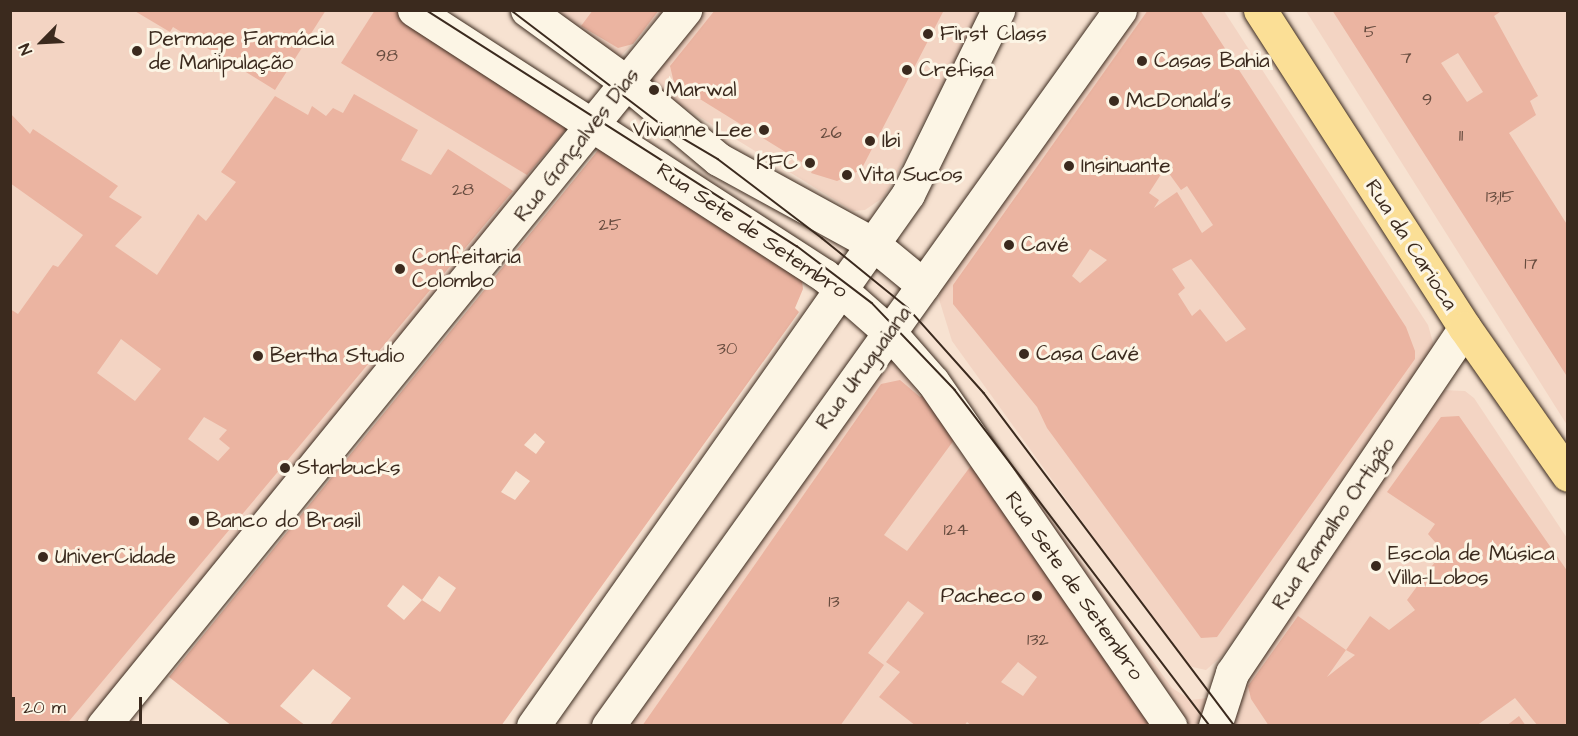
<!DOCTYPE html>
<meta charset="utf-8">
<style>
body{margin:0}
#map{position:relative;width:1578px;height:736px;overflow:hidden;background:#f7e2d1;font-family:"Architects Daughter",sans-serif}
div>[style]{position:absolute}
.built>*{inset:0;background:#f3d4c3}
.building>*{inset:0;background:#ebb4a1}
.roads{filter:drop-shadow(0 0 2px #3b2a1e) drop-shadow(0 0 2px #3b2a1e)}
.minor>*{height:33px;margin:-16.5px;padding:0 16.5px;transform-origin:16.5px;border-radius:16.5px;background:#fcf5e5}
.major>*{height:33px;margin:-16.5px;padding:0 16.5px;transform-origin:16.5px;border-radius:16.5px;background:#fbdf96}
.tram>*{height:1.5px;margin:-0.75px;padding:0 0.75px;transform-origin:0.75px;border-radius:0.75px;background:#3b2a1e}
.dots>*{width:16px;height:16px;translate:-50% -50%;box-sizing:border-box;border:3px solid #fcf5e5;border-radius:50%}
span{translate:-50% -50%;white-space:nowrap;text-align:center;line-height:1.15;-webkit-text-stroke:6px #fcf5e5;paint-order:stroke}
.number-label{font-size:18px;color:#674c3f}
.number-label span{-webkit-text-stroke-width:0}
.poi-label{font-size:21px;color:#3b2a1e}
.left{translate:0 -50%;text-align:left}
.right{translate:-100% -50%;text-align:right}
.street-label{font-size:21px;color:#3b2a1e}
.frame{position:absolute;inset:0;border:12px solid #3b2a1e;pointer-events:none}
.north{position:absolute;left:12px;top:12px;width:60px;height:60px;-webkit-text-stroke:4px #fcf5e5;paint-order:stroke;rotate:246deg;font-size:16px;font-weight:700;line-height:24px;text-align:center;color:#3b2a1e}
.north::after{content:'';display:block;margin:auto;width:21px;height:27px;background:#3b2a1e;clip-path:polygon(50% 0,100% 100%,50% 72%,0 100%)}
.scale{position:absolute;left:12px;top:697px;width:130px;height:27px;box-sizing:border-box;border:3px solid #3b2a1e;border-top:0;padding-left:8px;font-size:18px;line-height:21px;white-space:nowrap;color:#3b2a1e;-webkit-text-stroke:4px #fcf5e5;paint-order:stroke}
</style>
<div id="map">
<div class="built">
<i style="clip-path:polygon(10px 11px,395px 11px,563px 130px,564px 137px,84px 725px,11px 725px)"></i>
<i style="clip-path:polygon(552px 11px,663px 11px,620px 57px,613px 56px)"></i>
<i style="clip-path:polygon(699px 11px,982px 11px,884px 197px,865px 210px,853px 211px,649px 86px,646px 71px)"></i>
<i style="clip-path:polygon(1133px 11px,1224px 11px,1428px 325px,1434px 346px,1430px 359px,1223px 655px,1206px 670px,1188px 666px,1133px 592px,952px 341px,939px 299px,941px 284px)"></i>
<i style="clip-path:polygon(1306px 11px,1567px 11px,1567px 425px)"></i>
<i style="clip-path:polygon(892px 354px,938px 363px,1172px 688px,1191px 700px,1216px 697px,1442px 390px,1465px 391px,1474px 398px,1567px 538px,1567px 725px,627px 726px)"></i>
</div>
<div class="building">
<i style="clip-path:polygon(133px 10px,326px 10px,275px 90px,173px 27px,170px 32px)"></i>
<i style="clip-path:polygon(375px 10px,404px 10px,575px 119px,527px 175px,341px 63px)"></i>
<i style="clip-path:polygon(593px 10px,659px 10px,633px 44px,618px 48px,581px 26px)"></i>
<i style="clip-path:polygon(715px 10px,944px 10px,861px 170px,837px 181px,811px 173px,813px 169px,674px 83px,670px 66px)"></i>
<i style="clip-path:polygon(evenodd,1148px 10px,1200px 10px,1406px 327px,1415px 351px,1415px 359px,1217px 637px,1201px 638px,1047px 428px,1037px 407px,953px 304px,953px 285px,1148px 10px,1165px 168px,1181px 190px,1187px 186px,1213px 225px,1202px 233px,1177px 192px,1154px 208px,1159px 200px,1149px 193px,1165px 168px,1148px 10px,1090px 249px,1107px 260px,1080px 283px,1072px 276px,1090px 249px,1148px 10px,1191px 259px,1246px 329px,1226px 342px,1200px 309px,1192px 316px,1178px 294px,1185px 288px,1172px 269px,1191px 259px)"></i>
<i style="clip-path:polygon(evenodd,1332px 10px,1503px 10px,1494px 16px,1538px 96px,1530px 101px,1536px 115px,1509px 133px,1568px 226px,1568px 378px,1332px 10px,1458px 53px,1483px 92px,1467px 102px,1441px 63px,1458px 53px)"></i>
<i style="clip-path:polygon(evenodd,354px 94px,418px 130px,401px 160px,431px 175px,448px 149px,513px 191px,65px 726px,10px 726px,10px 309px,18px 314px,53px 265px,58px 267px,83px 235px,10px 183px,10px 113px,30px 134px,33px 129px,118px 186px,109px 197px,142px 217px,115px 246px,157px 275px,198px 214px,206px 221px,236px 182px,221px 172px,275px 96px,308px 115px,312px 106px,326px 116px,333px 108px,343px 113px,354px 94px,121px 339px,161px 369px,135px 401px,97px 373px,121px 339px,354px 94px,204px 417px,227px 430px,219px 439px,230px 448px,218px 461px,188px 439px,204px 417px)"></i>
<i style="clip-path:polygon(evenodd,613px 147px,801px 272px,803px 289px,795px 308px,799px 312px,501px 726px,329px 726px,351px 698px,313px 669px,280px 706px,306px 726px,232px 726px,169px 677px,599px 149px,613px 147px,535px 433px,545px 442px,536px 454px,524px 445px,535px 433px,613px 147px,516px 471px,530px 481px,515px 500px,501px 492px,516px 471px,613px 147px,439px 576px,456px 588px,440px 612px,422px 600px,404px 620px,387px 606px,403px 585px,422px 600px,439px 576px)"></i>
<i style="clip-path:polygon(evenodd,900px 380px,920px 397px,926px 393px,957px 436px,884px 535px,907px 551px,973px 463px,1152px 726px,972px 726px,967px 722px,964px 726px,916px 726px,879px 697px,900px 672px,886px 662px,924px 613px,908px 601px,868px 653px,884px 665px,840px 726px,642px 726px,881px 384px,900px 380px,1018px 662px,1037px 677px,1023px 696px,1001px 682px,1018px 662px)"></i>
<i style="clip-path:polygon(1459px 416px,1568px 572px,1568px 726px,1538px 726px,1515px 698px,1476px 726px,1269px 726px,1251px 699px,1248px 686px,1298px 616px,1346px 650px,1327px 677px,1355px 655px,1346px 650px,1370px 616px,1389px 630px,1415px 610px,1407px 600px,1443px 551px,1428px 534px,1435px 524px,1387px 492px,1441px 417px)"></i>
<i style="clip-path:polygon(1519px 716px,1526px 726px,1506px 726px)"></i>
</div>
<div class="roads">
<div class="minor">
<i style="left:414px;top:10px;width:488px;rotate:32.9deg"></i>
<i style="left:824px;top:275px;width:88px;rotate:41.3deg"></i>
<i style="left:890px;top:333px;width:65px;rotate:48.7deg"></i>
<i style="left:933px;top:382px;width:418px;rotate:55.4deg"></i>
<i style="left:527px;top:10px;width:122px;rotate:36deg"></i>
<i style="left:626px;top:82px;width:120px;rotate:39.9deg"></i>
<i style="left:718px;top:159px;width:177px;rotate:28.7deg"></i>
<i style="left:873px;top:244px;width:65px;rotate:39.4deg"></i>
<i style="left:103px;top:726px;width:923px;rotate:-50.89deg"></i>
<i style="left:533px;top:726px;width:651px;rotate:-54.82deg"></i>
<i style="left:908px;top:194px;width:205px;rotate:-63.9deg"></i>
<i style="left:608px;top:726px;width:880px;rotate:-54.43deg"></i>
<i style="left:1215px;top:726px;width:56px;rotate:-72.2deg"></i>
<i style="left:1232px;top:673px;width:416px;rotate:-56deg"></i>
</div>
<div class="major">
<i style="left:1260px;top:10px;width:378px;rotate:57.2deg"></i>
<i style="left:1465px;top:328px;width:179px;rotate:55deg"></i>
</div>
</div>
<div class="tram">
<i style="left:426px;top:10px;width:440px;rotate:32.5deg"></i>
<i style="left:797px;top:246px;width:94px;rotate:37.2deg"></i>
<i style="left:872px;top:303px;width:120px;rotate:46.3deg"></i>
<i style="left:955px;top:390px;width:422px;rotate:52.8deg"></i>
<i style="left:511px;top:10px;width:196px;rotate:37.3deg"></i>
<i style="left:667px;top:129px;width:59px;rotate:30.5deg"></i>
<i style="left:718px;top:159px;width:131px;rotate:37.2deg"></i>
<i style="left:822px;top:238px;width:111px;rotate:39.1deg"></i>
<i style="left:908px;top:308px;width:114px;rotate:48.2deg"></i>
<i style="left:984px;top:393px;width:417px;rotate:53deg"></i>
</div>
<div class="dots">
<i style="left:928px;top:34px;background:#3b2a1e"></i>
<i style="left:137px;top:51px;background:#3b2a1e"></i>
<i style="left:1142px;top:61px;background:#3b2a1e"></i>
<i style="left:907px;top:70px;background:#3b2a1e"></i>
<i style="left:654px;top:90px;background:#3b2a1e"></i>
<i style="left:1114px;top:101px;background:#3b2a1e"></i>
<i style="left:764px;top:130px;background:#3b2a1e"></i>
<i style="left:870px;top:141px;background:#3b2a1e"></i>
<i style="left:810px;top:163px;background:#3b2a1e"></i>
<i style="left:1069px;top:166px;background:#3b2a1e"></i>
<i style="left:847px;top:175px;background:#3b2a1e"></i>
<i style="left:1009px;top:245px;background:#3b2a1e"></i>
<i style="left:400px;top:269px;background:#3b2a1e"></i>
<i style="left:1024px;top:354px;background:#3b2a1e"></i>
<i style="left:258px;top:356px;background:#3b2a1e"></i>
<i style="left:285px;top:468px;background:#3b2a1e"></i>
<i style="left:194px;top:521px;background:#3b2a1e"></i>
<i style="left:43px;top:557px;background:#3b2a1e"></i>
<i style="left:1376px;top:566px;background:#3b2a1e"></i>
<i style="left:1037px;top:596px;background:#3b2a1e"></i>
</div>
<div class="number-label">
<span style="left:1370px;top:32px">5</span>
<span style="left:387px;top:56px">98</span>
<span style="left:1406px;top:58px">7</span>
<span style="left:1427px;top:100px">9</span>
<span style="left:831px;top:133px">26</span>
<span style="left:1461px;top:136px">11</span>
<span style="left:463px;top:190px">28</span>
<span style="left:1500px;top:197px">13;15</span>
<span style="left:610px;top:225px">25</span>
<span style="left:1531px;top:264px">17</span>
<span style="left:727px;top:349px">30</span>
<span style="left:956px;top:530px">124</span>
<span style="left:834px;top:602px">13</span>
<span style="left:1038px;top:640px">132</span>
</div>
<div class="poi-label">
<span class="left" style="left:940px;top:34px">First Class</span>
<span class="left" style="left:149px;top:51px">Dermage Farmácia<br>de Manipulação</span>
<span class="left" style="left:1154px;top:61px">Casas Bahia</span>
<span class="left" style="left:919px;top:70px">Crefisa</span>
<span class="left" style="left:666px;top:90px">Marwal</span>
<span class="left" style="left:1126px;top:101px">McDonald's</span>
<span class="right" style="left:752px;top:130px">Vivianne Lee</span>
<span class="left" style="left:882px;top:141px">Ibi</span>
<span class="right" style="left:798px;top:163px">KFC</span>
<span class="left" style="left:1081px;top:166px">Insinuante</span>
<span class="left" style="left:859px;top:175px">Vita Sucos</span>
<span class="left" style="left:1021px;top:245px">Cavé</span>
<span class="left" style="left:412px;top:269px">Confeitaria<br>Colombo</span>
<span class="left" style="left:1036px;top:354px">Casa Cavé</span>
<span class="left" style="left:270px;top:356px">Bertha Studio</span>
<span class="left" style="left:297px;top:468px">Starbucks</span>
<span class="left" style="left:206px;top:521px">Banco do Brasil</span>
<span class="left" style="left:1388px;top:566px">Escola de Música<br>Villa-Lobos</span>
<span class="left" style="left:55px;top:557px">UniverCidade</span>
<span class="right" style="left:1025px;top:596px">Pacheco</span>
</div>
<div class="street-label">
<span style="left:577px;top:145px;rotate:-52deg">Rua Gonçalves Dias</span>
<span style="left:752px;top:231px;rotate:34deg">Rua Sete de Setembro</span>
<span style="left:1411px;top:245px;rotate:57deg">Rua da Carioca</span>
<span style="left:864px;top:368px;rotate:-54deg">Rua Uruguaiana</span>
<span style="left:1334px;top:524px;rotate:-56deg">Rua Ramalho Ortigão</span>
<span style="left:1074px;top:586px;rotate:55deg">Rua Sete de Setembro</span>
</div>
<div class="frame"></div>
<div class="north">N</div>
<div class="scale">20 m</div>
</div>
